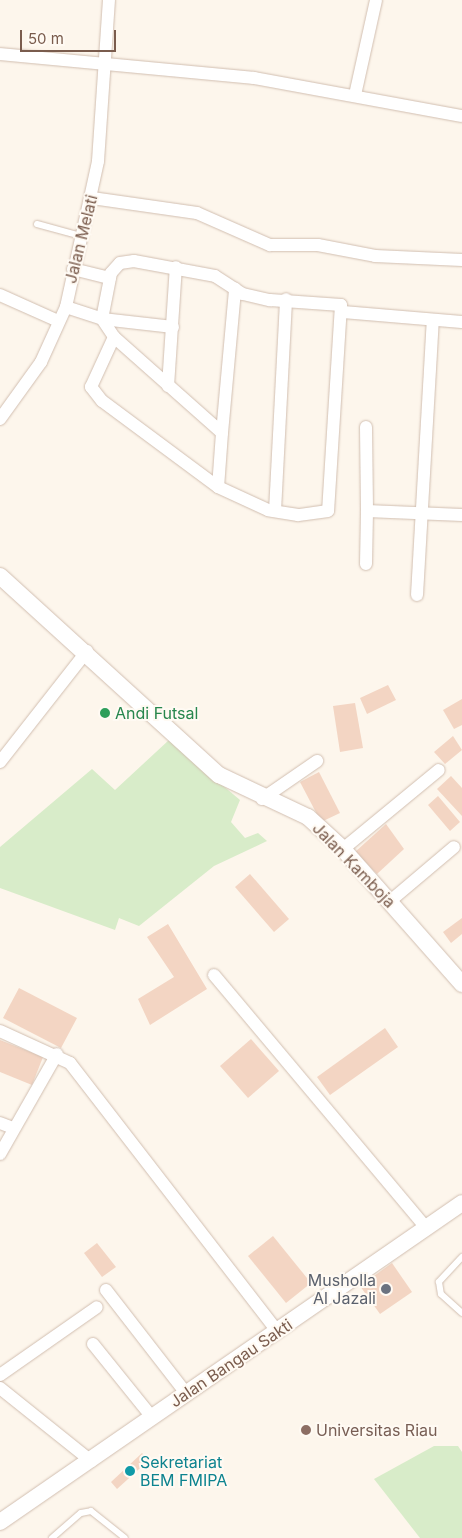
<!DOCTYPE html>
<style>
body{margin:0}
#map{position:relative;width:462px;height:1538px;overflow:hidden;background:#fdf6ec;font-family:Inter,sans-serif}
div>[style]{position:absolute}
.green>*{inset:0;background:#d8ecc9}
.building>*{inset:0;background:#f3d5c3}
.roads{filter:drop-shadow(0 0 1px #d1beb0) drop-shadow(0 0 1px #d1beb0)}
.service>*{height:6px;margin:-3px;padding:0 3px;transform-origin:3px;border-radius:3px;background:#fff}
.minor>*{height:12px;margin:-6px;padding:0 6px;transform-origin:6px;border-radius:6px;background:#fff}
.tertiary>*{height:16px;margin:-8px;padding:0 8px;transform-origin:8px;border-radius:8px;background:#fff}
.dots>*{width:14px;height:14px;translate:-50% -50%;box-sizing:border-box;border:2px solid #fffaf3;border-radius:50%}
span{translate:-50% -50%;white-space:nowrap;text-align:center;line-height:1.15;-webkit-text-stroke:4px #fffaf3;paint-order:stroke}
.street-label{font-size:16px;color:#7a5c4d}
.leisure-label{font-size:16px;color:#27864d}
.left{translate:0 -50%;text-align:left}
.worship-label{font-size:16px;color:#5b616d}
.right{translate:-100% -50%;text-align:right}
.education-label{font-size:16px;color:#785e54}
.culture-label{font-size:16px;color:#0d838f}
.scale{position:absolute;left:20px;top:30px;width:96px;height:22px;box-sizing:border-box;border:2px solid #7a5c4d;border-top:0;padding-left:6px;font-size:15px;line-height:18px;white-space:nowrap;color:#7a5c4d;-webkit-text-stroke:4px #fffaf3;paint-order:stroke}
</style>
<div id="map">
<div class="green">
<i style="clip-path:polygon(169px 740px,240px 800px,231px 822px,245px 838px,258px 833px,267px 841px,214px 866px,139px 926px,119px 918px,115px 930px,0 888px,0 847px,92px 769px,115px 790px)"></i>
<i style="clip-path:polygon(434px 1446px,458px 1446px,462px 1452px,462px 1538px,420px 1538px,374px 1479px)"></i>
</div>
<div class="building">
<i style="clip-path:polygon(388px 685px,396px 700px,367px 714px,360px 698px)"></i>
<i style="clip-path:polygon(462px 699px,462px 725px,454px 729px,443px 710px)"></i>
<i style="clip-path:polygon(355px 703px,363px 748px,340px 752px,333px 706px)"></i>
<i style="clip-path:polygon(453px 736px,462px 750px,445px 764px,434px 752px)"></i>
<i style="clip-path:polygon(319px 772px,340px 813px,321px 822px,300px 782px)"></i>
<i style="clip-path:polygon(451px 776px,462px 788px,462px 816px,437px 789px)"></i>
<i style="clip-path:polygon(438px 796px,460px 822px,450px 831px,428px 805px)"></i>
<i style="clip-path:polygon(386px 824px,404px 849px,377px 874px,355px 852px)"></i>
<i style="clip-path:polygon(250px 874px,289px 919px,274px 932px,235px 887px)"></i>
<i style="clip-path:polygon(462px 918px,462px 934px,451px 943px,443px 932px)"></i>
<i style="clip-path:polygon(168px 924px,207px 989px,150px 1025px,138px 999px,174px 977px,147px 937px)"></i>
<i style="clip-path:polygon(19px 988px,77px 1018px,61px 1048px,3px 1018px)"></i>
<i style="clip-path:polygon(385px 1028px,398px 1047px,330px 1095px,317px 1077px)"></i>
<i style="clip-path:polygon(251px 1039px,279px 1071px,248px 1098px,220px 1066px)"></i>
<i style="clip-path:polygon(0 1040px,43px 1057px,32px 1085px,0 1072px)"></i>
<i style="clip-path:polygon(273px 1236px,311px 1283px,286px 1303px,248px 1256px)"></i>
<i style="clip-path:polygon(97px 1243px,116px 1267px,102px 1277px,84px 1253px)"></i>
<i style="clip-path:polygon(392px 1263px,412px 1292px,380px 1314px,360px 1286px)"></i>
<i style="clip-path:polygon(142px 1453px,149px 1460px,117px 1489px,111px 1482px)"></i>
</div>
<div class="roads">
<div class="service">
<i style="left:37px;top:224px;width:46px;rotate:15.3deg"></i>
<i style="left:462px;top:1257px;width:34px;rotate:133deg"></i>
<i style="left:439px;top:1282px;width:12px;rotate:81deg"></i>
<i style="left:441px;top:1294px;width:28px;rotate:42deg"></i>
<i style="left:52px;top:1538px;width:38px;rotate:-41deg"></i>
<i style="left:81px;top:1513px;width:10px;rotate:-11deg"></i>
<i style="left:91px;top:1511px;width:43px;rotate:38.5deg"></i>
</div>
<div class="minor">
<i style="left:0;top:54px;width:255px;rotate:5.4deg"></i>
<i style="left:254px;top:78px;width:211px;rotate:10.4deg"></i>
<i style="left:355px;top:95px;width:97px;rotate:-77.5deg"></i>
<i style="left:92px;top:198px;width:106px;rotate:8.1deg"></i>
<i style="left:197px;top:213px;width:80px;rotate:23.7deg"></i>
<i style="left:270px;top:245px;width:48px"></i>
<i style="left:318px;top:245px;width:58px;rotate:10.9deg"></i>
<i style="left:375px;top:256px;width:87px;rotate:2.6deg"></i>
<i style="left:73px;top:269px;width:38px;rotate:14deg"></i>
<i style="left:0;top:295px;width:64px;rotate:24.1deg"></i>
<i style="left:66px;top:307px;width:38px;rotate:18deg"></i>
<i style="left:102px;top:319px;width:47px;rotate:-78.9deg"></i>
<i style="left:111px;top:273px;width:13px;rotate:-48deg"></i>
<i style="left:120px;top:263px;width:14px;rotate:-8deg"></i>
<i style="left:134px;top:261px;width:82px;rotate:10.5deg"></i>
<i style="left:215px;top:276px;width:33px;rotate:33deg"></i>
<i style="left:243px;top:294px;width:28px;rotate:13deg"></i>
<i style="left:270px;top:300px;width:71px;rotate:4deg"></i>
<i style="left:341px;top:305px;width:206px;rotate:93.6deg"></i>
<i style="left:328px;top:511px;width:30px;rotate:172deg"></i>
<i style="left:298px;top:515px;width:30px;rotate:-171deg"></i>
<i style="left:268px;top:510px;width:55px;rotate:-155.3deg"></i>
<i style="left:218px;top:487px;width:144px;rotate:-143.4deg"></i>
<i style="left:102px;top:401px;width:18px;rotate:-128deg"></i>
<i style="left:91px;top:387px;width:55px;rotate:-65.3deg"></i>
<i style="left:343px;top:312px;width:119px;rotate:4.8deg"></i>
<i style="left:173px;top:327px;width:71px;rotate:-173.6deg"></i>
<i style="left:102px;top:319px;width:22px;rotate:56deg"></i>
<i style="left:114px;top:337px;width:144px;rotate:41.6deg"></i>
<i style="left:222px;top:433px;width:54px;rotate:94.2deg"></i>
<i style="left:168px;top:386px;width:119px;rotate:-86.2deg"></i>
<i style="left:0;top:419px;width:70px;rotate:-54.3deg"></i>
<i style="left:41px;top:362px;width:60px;rotate:-65.6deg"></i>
<i style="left:66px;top:307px;width:149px;rotate:-77.6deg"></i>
<i style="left:98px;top:161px;width:161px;rotate:-86.1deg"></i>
<i style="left:366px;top:427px;width:84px;rotate:89.3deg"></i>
<i style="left:222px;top:433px;width:145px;rotate:-84.8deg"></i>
<i style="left:275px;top:511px;width:212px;rotate:-87deg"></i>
<i style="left:366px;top:564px;width:53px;rotate:-88.9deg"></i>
<i style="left:367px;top:511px;width:95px;rotate:2.4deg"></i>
<i style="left:417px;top:595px;width:275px;rotate:-86.7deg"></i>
<i style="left:0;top:762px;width:141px;rotate:-51.9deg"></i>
<i style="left:262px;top:799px;width:67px;rotate:-34.6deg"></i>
<i style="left:343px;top:849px;width:124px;rotate:-39.5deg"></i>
<i style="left:389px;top:902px;width:85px;rotate:-40.2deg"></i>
<i style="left:214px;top:975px;width:330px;rotate:50deg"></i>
<i style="left:0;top:1031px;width:77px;rotate:24.6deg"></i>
<i style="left:70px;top:1063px;width:339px;rotate:52.3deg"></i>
<i style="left:0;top:1123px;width:14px;rotate:21deg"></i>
<i style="left:0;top:1154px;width:115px;rotate:-60.3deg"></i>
<i style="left:106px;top:1290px;width:130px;rotate:52.2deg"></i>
<i style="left:93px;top:1344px;width:94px;rotate:51.1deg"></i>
<i style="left:0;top:1375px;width:118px;rotate:-35deg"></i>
<i style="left:0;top:1388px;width:117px;rotate:38.7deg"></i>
</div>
<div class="tertiary">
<i style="left:0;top:576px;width:296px;rotate:42.3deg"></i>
<i style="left:219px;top:775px;width:98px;rotate:25.3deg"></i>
<i style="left:308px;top:817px;width:47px;rotate:42.4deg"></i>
<i style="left:343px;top:849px;width:180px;rotate:48.6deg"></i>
<i style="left:0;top:1522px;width:561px;rotate:-34.62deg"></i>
</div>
</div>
<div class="dots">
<i style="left:105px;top:713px;background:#2e9e5b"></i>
<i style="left:386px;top:1289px;background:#6b7280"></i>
<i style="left:306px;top:1430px;background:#8d6e63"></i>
<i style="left:130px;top:1471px;background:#0f9aa8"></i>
</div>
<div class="street-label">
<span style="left:81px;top:239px;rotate:-76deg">Jalan Melati</span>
<span style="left:354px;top:865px;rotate:46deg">Jalan Kamboja</span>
<span style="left:231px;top:1363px;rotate:-34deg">Jalan Bangau Sakti</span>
</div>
<div class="leisure-label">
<span class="left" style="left:115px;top:713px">Andi Futsal</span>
</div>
<div class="worship-label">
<span class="right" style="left:376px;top:1289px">Musholla<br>Al Jazali</span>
</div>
<div class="education-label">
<span class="left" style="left:316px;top:1430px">Universitas Riau</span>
</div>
<div class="culture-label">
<span class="left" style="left:140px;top:1471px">Sekretariat<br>BEM FMIPA</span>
</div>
<div class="scale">50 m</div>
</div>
